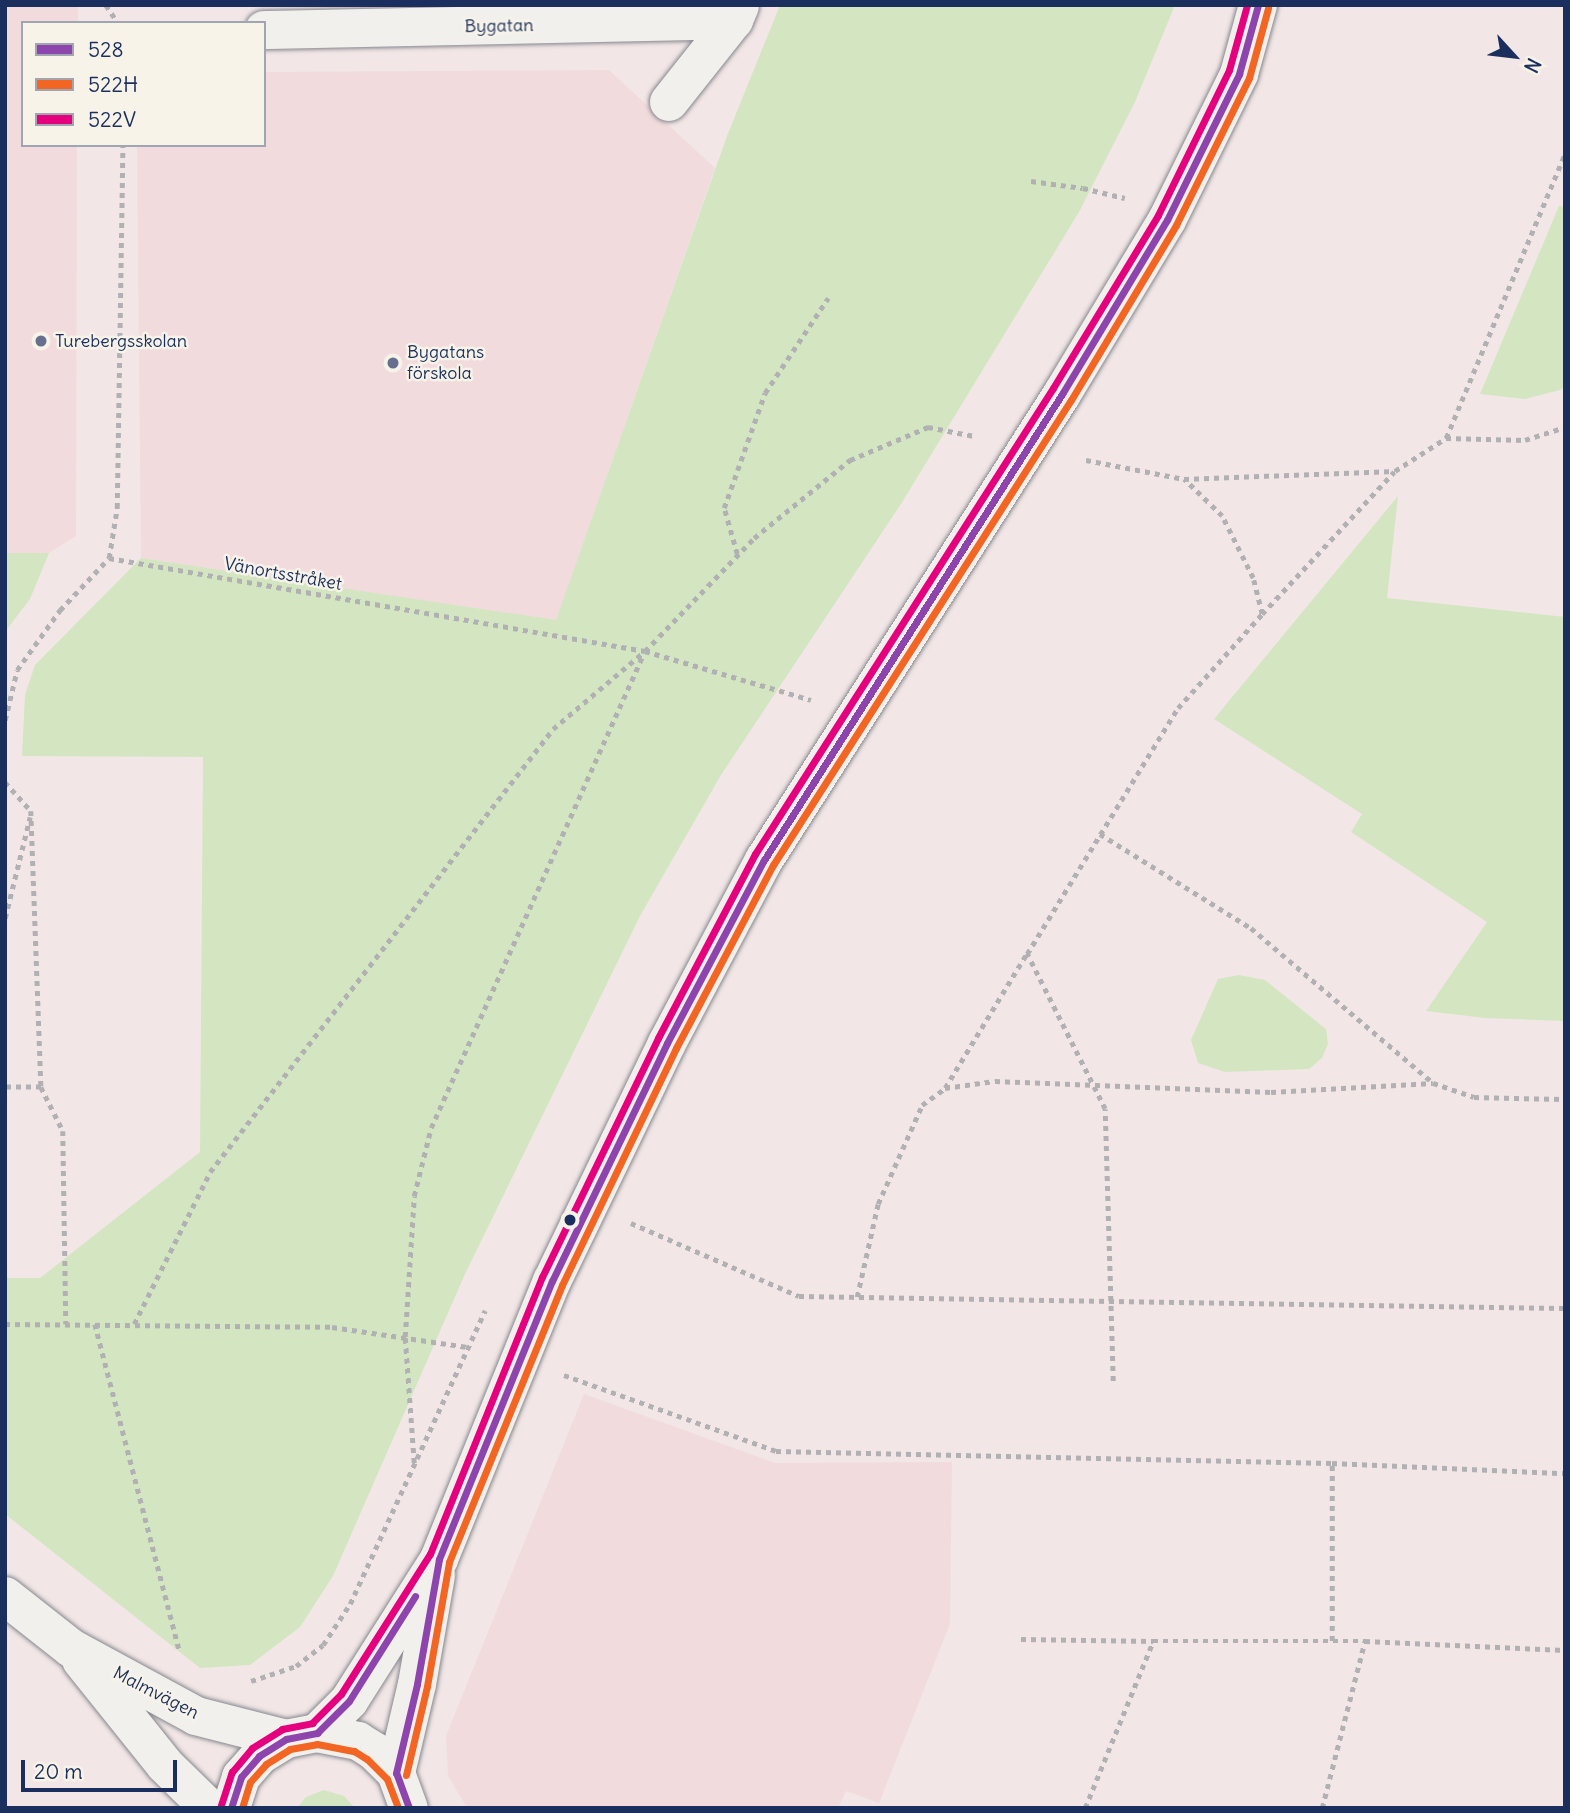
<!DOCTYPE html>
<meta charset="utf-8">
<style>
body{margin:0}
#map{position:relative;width:1570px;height:1813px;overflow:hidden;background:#f2e7e6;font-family:Delius,sans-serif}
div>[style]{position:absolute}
.built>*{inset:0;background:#f1dbdd}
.green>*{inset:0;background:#d3e6c1}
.path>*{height:4.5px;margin-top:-2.25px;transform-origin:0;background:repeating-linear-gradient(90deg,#b1b1b4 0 5px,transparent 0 10px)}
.roads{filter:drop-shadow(0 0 2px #88878f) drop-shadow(0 0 2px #88878f)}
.minor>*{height:38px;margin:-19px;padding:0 19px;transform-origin:19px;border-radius:19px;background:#f2f0ec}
.bus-1>*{height:7px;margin:-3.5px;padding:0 3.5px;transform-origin:3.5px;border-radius:3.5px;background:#8e44ad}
.bus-2>*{height:7px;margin:-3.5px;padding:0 3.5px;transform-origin:3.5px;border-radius:3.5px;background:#f26522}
.bus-3>*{height:7px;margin:-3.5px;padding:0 3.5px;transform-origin:3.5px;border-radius:3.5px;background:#e5007d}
.dots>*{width:19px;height:19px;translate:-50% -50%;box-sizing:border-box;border:4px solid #f7f3e8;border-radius:50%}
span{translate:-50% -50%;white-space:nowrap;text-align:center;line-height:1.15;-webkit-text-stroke:5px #f7f3e8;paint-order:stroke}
.street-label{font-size:18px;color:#1b2f5e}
.poi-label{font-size:18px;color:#1b2f5e}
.left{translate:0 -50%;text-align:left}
.frame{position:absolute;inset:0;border:7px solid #1b2f5e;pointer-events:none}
.legend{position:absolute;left:21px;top:21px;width:245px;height:126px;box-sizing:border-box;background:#f7f3e8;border:2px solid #9fa5b1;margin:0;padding:9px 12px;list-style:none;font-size:21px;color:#1b2f5e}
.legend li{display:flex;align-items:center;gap:14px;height:35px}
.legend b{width:35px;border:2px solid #9fa5b1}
.north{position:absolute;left:1479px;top:21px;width:70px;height:70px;-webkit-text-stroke:5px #f7f3e8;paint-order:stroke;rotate:117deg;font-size:19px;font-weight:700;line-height:28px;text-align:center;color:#1b2f5e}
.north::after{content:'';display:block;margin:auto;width:24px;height:32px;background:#1b2f5e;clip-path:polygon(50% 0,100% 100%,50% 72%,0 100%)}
.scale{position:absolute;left:21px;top:1760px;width:156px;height:32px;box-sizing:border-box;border:4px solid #1b2f5e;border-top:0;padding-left:9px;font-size:21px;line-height:24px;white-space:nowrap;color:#1b2f5e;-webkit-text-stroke:5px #f7f3e8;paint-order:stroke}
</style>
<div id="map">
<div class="built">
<i style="clip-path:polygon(5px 5px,78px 5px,78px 23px,23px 23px,23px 145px,77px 145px,76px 536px,49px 553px,5px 553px)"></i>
<i style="clip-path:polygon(609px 70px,715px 168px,556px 621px,141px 558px,137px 145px,264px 145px,264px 72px)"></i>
<i style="clip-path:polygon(584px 1394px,775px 1463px,952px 1462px,950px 1624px,879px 1803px,846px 1791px,838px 1808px,467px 1808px,448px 1776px,446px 1736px)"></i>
</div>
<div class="green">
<i style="clip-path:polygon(780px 5px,1175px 5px,1135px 102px,1079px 212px,901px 504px,721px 775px,640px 916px,465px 1274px,333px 1576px,300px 1627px,250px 1665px,200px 1668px,5px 1514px,5px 1278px,40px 1278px,200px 1152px,203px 757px,22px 756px,25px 695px,35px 665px,141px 558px,556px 620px,727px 136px)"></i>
<i style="clip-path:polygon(1559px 206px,1565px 207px,1565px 386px,1560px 390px,1525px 399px,1480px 394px)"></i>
<i style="clip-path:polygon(1398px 496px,1387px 598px,1565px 617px,1565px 1021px,1485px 1018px,1426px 1011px,1487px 922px,1351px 832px,1362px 814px,1214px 719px)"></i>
<i style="clip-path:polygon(5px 553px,49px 553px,30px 599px,5px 632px)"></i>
<i style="clip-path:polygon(1239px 975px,1265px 980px,1326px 1029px,1328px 1044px,1322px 1058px,1309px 1069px,1225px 1072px,1198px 1063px,1191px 1040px,1218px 979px)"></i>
<i style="clip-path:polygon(324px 1790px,344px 1796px,355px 1808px,297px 1808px,306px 1797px)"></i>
</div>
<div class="path">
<i style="left:106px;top:5px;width:22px;rotate:56deg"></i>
<i style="left:1031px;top:181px;width:52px;rotate:7.7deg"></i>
<i style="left:1083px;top:188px;width:43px;rotate:13.4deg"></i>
<i style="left:1446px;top:438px;width:79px;rotate:1.5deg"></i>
<i style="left:1525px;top:440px;width:42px;rotate:-18deg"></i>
<i style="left:1086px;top:460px;width:100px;rotate:11deg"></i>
<i style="left:1184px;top:479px;width:211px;rotate:-2.2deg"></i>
<i style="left:1395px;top:471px;width:61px;rotate:-32.9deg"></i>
<i style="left:1446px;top:438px;width:308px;rotate:-67.3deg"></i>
<i style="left:737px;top:554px;width:48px;rotate:-105.8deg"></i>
<i style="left:724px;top:508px;width:122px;rotate:-70.4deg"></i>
<i style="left:765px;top:393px;width:114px;rotate:-56.4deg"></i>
<i style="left:109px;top:558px;width:51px;rotate:-80.9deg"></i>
<i style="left:117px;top:508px;width:363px;rotate:-89.1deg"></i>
<i style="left:1262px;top:614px;width:194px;rotate:-47.1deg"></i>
<i style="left:5px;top:720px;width:51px;rotate:-76.5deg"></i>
<i style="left:17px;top:670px;width:74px;rotate:-54.4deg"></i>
<i style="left:60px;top:610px;width:71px;rotate:-46.7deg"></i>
<i style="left:109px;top:558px;width:544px;rotate:9.84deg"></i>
<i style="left:645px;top:651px;width:173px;rotate:16.4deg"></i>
<i style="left:5px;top:782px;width:39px;rotate:48deg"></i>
<i style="left:31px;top:811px;width:276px;rotate:87.9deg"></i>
<i style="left:41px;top:1087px;width:36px;rotate:180deg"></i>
<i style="left:1100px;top:834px;width:178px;rotate:31.9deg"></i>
<i style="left:1251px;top:928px;width:238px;rotate:40.4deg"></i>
<i style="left:5px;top:918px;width:104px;rotate:-76.1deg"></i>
<i style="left:41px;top:1087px;width:49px;rotate:63.4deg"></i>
<i style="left:63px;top:1131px;width:193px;rotate:89.1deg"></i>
<i style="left:945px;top:1088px;width:156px;rotate:-58.7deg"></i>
<i style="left:631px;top:1223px;width:183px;rotate:23.5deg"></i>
<i style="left:799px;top:1296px;width:766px;rotate:0.9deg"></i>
<i style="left:857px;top:1297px;width:95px;rotate:-77.3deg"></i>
<i style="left:878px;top:1204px;width:108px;rotate:-66deg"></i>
<i style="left:922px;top:1105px;width:29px;rotate:-36deg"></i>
<i style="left:945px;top:1088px;width:50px;rotate:-8deg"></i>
<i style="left:995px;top:1081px;width:276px;rotate:2.3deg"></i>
<i style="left:1271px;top:1092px;width:162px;rotate:-3.2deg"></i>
<i style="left:1433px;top:1083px;width:43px;rotate:18.9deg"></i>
<i style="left:1474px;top:1097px;width:91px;rotate:1.3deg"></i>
<i style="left:5px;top:1324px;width:327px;rotate:0.5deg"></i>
<i style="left:332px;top:1327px;width:137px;rotate:8.4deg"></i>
<i style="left:95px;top:1324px;width:339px;rotate:75.5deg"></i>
<i style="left:134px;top:1324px;width:170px;rotate:-63.4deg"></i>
<i style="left:210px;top:1172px;width:560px;rotate:-52.25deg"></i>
<i style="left:553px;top:729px;width:121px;rotate:-40.3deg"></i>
<i style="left:645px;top:651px;width:157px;rotate:-46deg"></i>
<i style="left:754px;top:538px;width:124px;rotate:-39.1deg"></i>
<i style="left:850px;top:460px;width:85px;rotate:-22.9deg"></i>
<i style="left:928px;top:427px;width:47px;rotate:11.1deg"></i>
<i style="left:564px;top:1375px;width:225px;rotate:19.7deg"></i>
<i style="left:776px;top:1451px;width:556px;rotate:1.24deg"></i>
<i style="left:1332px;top:1463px;width:233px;rotate:2.5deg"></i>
<i style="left:1113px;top:1381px;width:272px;rotate:-91.7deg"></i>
<i style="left:1105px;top:1109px;width:174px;rotate:-116.7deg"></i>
<i style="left:1027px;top:954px;width:289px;rotate:-58.5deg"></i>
<i style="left:1178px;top:708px;width:126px;rotate:-48.2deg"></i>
<i style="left:1262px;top:614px;width:37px;rotate:-104deg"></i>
<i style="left:1253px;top:578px;width:69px;rotate:-116.6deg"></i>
<i style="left:1222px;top:516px;width:53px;rotate:-135.8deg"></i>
<i style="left:414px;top:1463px;width:126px;rotate:-94.1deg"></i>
<i style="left:405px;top:1337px;width:141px;rotate:-86.3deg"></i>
<i style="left:414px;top:1196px;width:70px;rotate:-76deg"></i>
<i style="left:431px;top:1128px;width:518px;rotate:-65.86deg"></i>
<i style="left:1021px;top:1639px;width:132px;rotate:0.9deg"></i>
<i style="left:1332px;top:1641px;width:178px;rotate:-90deg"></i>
<i style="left:251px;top:1681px;width:47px;rotate:-18.4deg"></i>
<i style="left:296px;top:1666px;width:34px;rotate:-38deg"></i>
<i style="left:323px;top:1645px;width:49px;rotate:-56.6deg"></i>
<i style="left:350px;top:1604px;width:323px;rotate:-65.3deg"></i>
<i style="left:1085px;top:1808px;width:180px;rotate:-67.8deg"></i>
<i style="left:1153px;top:1641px;width:212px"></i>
<i style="left:1365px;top:1641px;width:200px;rotate:2.6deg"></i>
<i style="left:1322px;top:1808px;width:172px;rotate:-75.6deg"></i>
</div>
<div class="roads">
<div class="minor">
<i style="left:264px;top:30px;width:470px;rotate:-1.2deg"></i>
<i style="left:669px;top:102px;width:105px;rotate:-51.6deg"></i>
<i style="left:734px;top:20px;width:15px;rotate:-67deg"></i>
<i style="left:5px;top:1596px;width:84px;rotate:38.2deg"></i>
<i style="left:71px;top:1648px;width:142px;rotate:28.5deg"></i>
<i style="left:196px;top:1716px;width:93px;rotate:14.3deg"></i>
<i style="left:81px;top:1660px;width:134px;rotate:51.3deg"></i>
<i style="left:165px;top:1765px;width:62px;rotate:44.3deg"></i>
<i style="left:317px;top:1733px;width:45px;rotate:-45deg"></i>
<i style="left:349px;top:1701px;width:168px;rotate:-57.6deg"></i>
<i style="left:439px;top:1559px;width:300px;rotate:-67.9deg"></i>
<i style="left:552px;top:1281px;width:264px;rotate:-64.2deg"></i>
<i style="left:667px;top:1043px;width:207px;rotate:-62.1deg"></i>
<i style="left:764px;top:860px;width:553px;rotate:-57.4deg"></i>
<i style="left:1062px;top:394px;width:203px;rotate:-58.9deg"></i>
<i style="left:1167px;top:220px;width:163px;rotate:-63.7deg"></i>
<i style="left:1239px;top:74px;width:72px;rotate:-74.6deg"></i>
<i style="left:396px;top:1773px;width:91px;rotate:-76.7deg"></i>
<i style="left:417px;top:1684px;width:111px;rotate:-80.1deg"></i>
<i style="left:231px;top:1808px;width:33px;rotate:-72deg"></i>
<i style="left:241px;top:1777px;width:28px;rotate:-49deg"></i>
<i style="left:259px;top:1756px;width:32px;rotate:-32deg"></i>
<i style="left:286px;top:1739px;width:32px;rotate:-11deg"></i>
<i style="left:317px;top:1733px;width:42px;rotate:11deg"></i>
<i style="left:358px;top:1741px;width:19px;rotate:32deg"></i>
<i style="left:374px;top:1751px;width:31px;rotate:45deg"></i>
<i style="left:396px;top:1773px;width:37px;rotate:70deg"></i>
</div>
</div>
<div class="bus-1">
<i style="left:317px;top:1733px;width:45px;rotate:-45deg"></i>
<i style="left:349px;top:1701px;width:124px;rotate:-57.8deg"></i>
<i style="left:231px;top:1808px;width:33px;rotate:-72deg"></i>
<i style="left:241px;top:1777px;width:28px;rotate:-49deg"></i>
<i style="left:259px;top:1756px;width:32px;rotate:-32deg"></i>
<i style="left:286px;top:1739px;width:32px;rotate:-11deg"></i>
<i style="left:409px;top:1808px;width:37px;rotate:-110deg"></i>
<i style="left:396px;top:1773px;width:91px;rotate:-76.7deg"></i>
<i style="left:417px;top:1684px;width:127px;rotate:-80deg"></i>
<i style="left:439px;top:1559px;width:300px;rotate:-67.9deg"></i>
<i style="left:552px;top:1281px;width:264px;rotate:-64.2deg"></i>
<i style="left:667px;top:1043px;width:207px;rotate:-62.1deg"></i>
<i style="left:764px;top:860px;width:553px;rotate:-57.4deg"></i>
<i style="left:1062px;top:394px;width:203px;rotate:-58.9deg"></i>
<i style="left:1167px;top:220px;width:163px;rotate:-63.7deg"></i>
<i style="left:1239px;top:74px;width:72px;rotate:-74.6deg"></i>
</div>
<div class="bus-2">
<i style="left:406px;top:1775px;width:91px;rotate:-76.7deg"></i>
<i style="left:427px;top:1686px;width:126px;rotate:-79.9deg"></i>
<i style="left:449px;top:1562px;width:299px;rotate:-67.8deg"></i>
<i style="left:562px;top:1285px;width:263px;rotate:-64.3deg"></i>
<i style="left:676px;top:1048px;width:207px;rotate:-62.1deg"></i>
<i style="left:773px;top:865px;width:552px;rotate:-57.35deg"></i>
<i style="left:1071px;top:400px;width:204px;rotate:-59deg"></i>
<i style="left:1176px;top:225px;width:164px;rotate:-63.6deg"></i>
<i style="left:1249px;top:78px;width:73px;rotate:-74.8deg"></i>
<i style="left:242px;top:1808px;width:27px;rotate:-73deg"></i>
<i style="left:250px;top:1782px;width:24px;rotate:-48deg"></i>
<i style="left:266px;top:1764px;width:28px;rotate:-32deg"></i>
<i style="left:290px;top:1749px;width:27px;rotate:-10deg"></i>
<i style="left:317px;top:1744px;width:38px;rotate:11deg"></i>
<i style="left:354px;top:1751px;width:15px;rotate:32deg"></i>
<i style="left:367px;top:1759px;width:28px;rotate:45deg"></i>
<i style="left:387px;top:1779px;width:31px;rotate:69deg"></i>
</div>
<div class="bus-3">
<i style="left:221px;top:1805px;width:35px;rotate:-72deg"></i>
<i style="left:232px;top:1772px;width:31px;rotate:-50deg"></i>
<i style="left:252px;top:1748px;width:36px;rotate:-32deg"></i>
<i style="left:282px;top:1729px;width:31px;rotate:-11deg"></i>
<i style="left:312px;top:1723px;width:41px;rotate:-45deg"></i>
<i style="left:341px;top:1694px;width:166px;rotate:-57.6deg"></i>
<i style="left:430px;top:1554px;width:299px;rotate:-68deg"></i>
<i style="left:542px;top:1277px;width:266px;rotate:-64.1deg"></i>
<i style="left:658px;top:1038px;width:208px;rotate:-62.2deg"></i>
<i style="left:755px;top:854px;width:553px;rotate:-57.4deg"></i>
<i style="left:1053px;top:388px;width:202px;rotate:-58.7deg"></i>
<i style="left:1158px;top:215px;width:161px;rotate:-63.9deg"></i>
<i style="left:1229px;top:70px;width:67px;rotate:-74.5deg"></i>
</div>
<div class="dots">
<i style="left:41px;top:341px;background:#666f8e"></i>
<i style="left:393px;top:363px;background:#666f8e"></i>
<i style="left:570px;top:1220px;background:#1b2f5e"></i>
</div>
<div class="street-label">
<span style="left:499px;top:26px;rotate:-1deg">Bygatan</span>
<span style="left:283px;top:574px;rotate:10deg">Vänortsstråket</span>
<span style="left:156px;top:1693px;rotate:27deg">Malmvägen</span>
</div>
<div class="poi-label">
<span class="left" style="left:55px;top:341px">Turebergsskolan</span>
<span class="left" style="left:407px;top:363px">Bygatans<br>förskola</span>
</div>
<div class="frame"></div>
<ul class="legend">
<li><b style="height:9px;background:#8e44ad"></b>528</li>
<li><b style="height:9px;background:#f26522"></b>522H</li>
<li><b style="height:9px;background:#e5007d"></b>522V</li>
</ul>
<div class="north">N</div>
<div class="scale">20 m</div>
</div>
